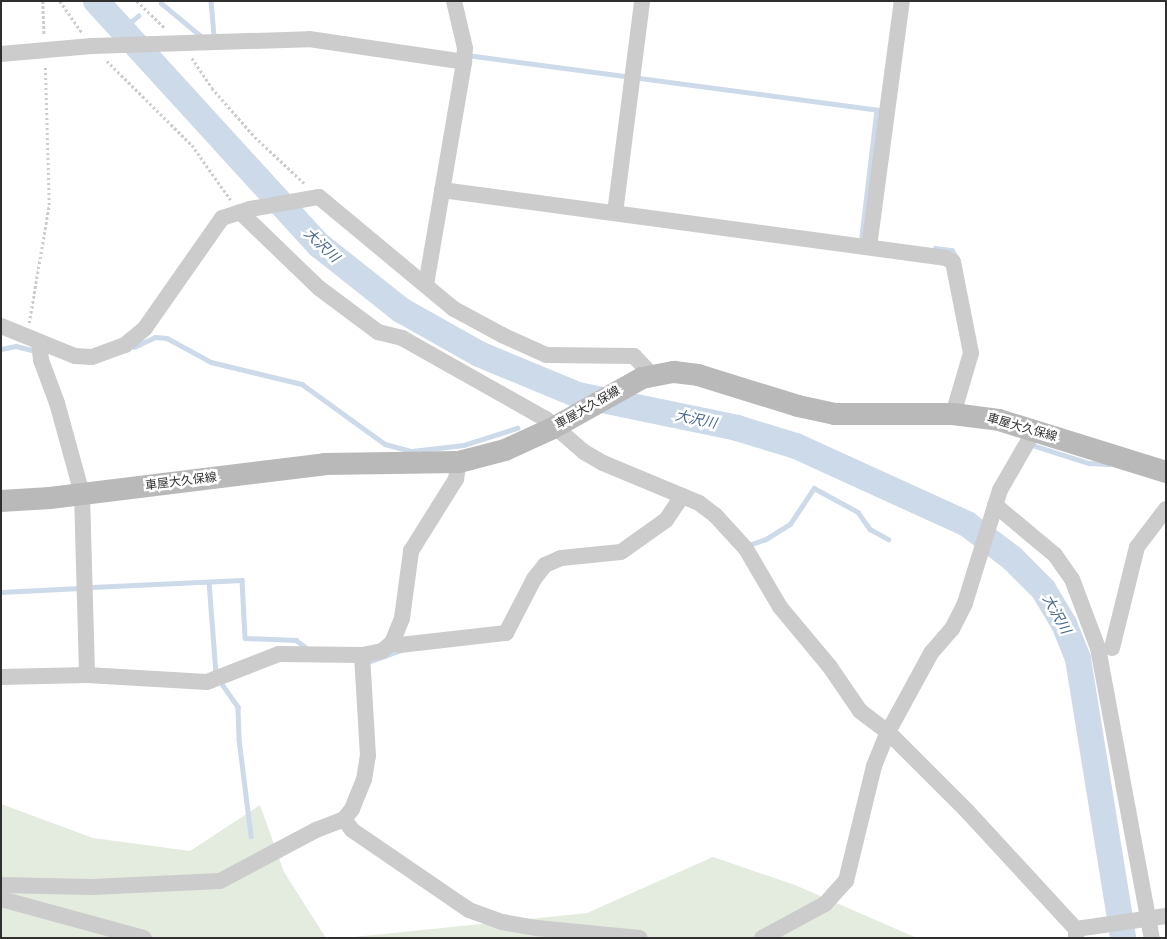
<!DOCTYPE html>
<meta charset="utf-8">
<style>
body{margin:0}
#map{position:relative;width:1167px;height:939px;overflow:hidden;background:#fff;font-family:Raleway,"Noto Sans JP",sans-serif}
div>[style]{position:absolute}
.green>*{inset:0;background:#e4ebdf}
.stream>*{height:4.5px;margin:-2.25px;padding:0 2.25px;transform-origin:2.25px;border-radius:2.25px;background:#ccdae9}
.river>*{height:26px;margin:-13px;padding:0 13px;transform-origin:13px;border-radius:13px;background:#ccdae9}
.path>*{height:2.5px;margin-top:-1.25px;transform-origin:0;background:repeating-linear-gradient(90deg,#ccc 0 2.5px,transparent 0 5px)}
.minor>*{height:16px;margin:-8px;padding:0 8px;transform-origin:8px;border-radius:8px;background:#ccc}
.secondary>*{height:22px;margin:-11px;padding:0 11px;transform-origin:11px;border-radius:11px;background:#b9b9b9}
span{translate:-50% -50%;white-space:nowrap;text-align:center;line-height:1.15;-webkit-text-stroke:5px #fff;paint-order:stroke}
.street-label{font-size:12px;color:#2f2f2f}
.water-label{font-size:14px;color:#44668b;font-style:italic}
.frame{position:absolute;inset:0;border:2px solid #2f2f2f;pointer-events:none}
</style>
<div id="map">
<div class="green">
<i style="clip-path:polygon(1px 804px,93px 838px,190px 851px,260px 805px,284px 872px,326px 938px,1px 938px)"></i>
<i style="clip-path:polygon(713px 857px,795px 885px,917px 938px,344px 938px,587px 913px)"></i>
</div>
<div class="stream">
<i style="left:211px;top:1px;width:35px;rotate:85deg"></i>
<i style="left:161px;top:3px;width:52px;rotate:39.5deg"></i>
<i style="left:122px;top:29px;width:21px;rotate:-39deg"></i>
<i style="left:467px;top:55px;width:414px;rotate:7.6deg"></i>
<i style="left:877px;top:110px;width:127px;rotate:96.8deg"></i>
<i style="left:862px;top:236px;width:5px;rotate:53deg"></i>
<i style="left:935px;top:248px;width:17px;rotate:7deg"></i>
<i style="left:952px;top:250px;width:9px;rotate:58deg"></i>
<i style="left:134px;top:347px;width:23px;rotate:-25deg"></i>
<i style="left:155px;top:337px;width:12px;rotate:5deg"></i>
<i style="left:167px;top:338px;width:50px;rotate:28.6deg"></i>
<i style="left:211px;top:362px;width:94px;rotate:13.6deg"></i>
<i style="left:302px;top:384px;width:102px;rotate:35.9deg"></i>
<i style="left:385px;top:444px;width:28px;rotate:15deg"></i>
<i style="left:412px;top:451px;width:52px;rotate:-6.6deg"></i>
<i style="left:464px;top:445px;width:56px;rotate:-17.8deg"></i>
<i style="left:1px;top:349px;width:15px;rotate:-11deg"></i>
<i style="left:16px;top:346px;width:16px;rotate:14deg"></i>
<i style="left:1035px;top:446px;width:57px;rotate:17.5deg"></i>
<i style="left:1089px;top:463px;width:20px;rotate:3deg"></i>
<i style="left:749px;top:545px;width:18px;rotate:-19deg"></i>
<i style="left:766px;top:539px;width:28px;rotate:-32deg"></i>
<i style="left:790px;top:524px;width:43px;rotate:-56.3deg"></i>
<i style="left:814px;top:488px;width:50px;rotate:28.6deg"></i>
<i style="left:858px;top:512px;width:21px;rotate:55deg"></i>
<i style="left:870px;top:529px;width:21px;rotate:29deg"></i>
<i style="left:209px;top:582px;width:91px;rotate:85.6deg"></i>
<i style="left:92px;top:587px;width:150px;rotate:-2.7deg"></i>
<i style="left:242px;top:580px;width:58px;rotate:87deg"></i>
<i style="left:245px;top:638px;width:51px;rotate:2.2deg"></i>
<i style="left:296px;top:640px;width:15px;rotate:37deg"></i>
<i style="left:1px;top:592px;width:79px;rotate:-2.9deg"></i>
<i style="left:368px;top:662px;width:35px;rotate:-20deg"></i>
<i style="left:222px;top:684px;width:28px;rotate:55deg"></i>
<i style="left:238px;top:707px;width:32px;rotate:88deg"></i>
<i style="left:239px;top:739px;width:98px;rotate:82.9deg"></i>
</div>
<div class="river">
<i style="left:96px;top:1px;width:331px;rotate:47.6deg"></i>
<i style="left:319px;top:245px;width:105px;rotate:38.4deg"></i>
<i style="left:401px;top:310px;width:90px;rotate:29.4deg"></i>
<i style="left:479px;top:354px;width:107px;rotate:22.5deg"></i>
<i style="left:578px;top:395px;width:162px;rotate:11.7deg"></i>
<i style="left:737px;top:428px;width:62px;rotate:17deg"></i>
<i style="left:796px;top:446px;width:188px;rotate:24.5deg"></i>
<i style="left:967px;top:524px;width:56px;rotate:37.1deg"></i>
<i style="left:1012px;top:558px;width:44px;rotate:45deg"></i>
<i style="left:1043px;top:589px;width:41px;rotate:59deg"></i>
<i style="left:1064px;top:624px;width:38px;rotate:68deg"></i>
<i style="left:1078px;top:659px;width:283px;rotate:80.8deg"></i>
</div>
<div class="path">
<i style="left:43px;top:1px;width:34px;rotate:88deg"></i>
<i style="left:60px;top:1px;width:39px;rotate:55deg"></i>
<i style="left:137px;top:1px;width:39px;rotate:44deg"></i>
<i style="left:192px;top:58px;width:36px;rotate:56deg"></i>
<i style="left:212px;top:88px;width:65px;rotate:48.7deg"></i>
<i style="left:255px;top:137px;width:69px;rotate:43.2deg"></i>
<i style="left:107px;top:61px;width:120px;rotate:44.7deg"></i>
<i style="left:192px;top:145px;width:67px;rotate:54.7deg"></i>
<i style="left:29px;top:323px;width:120px;rotate:-80.4deg"></i>
<i style="left:49px;top:205px;width:140px;rotate:-91.6deg"></i>
</div>
<div class="minor">
<i style="left:1px;top:54px;width:91px;rotate:-5deg"></i>
<i style="left:92px;top:46px;width:217px;rotate:-1.8deg"></i>
<i style="left:309px;top:39px;width:157px;rotate:8.4deg"></i>
<i style="left:442px;top:190px;width:509px;rotate:7.68deg"></i>
<i style="left:946px;top:258px;width:8px;rotate:30deg"></i>
<i style="left:953px;top:262px;width:93px;rotate:78.8deg"></i>
<i style="left:971px;top:353px;width:64px;rotate:106.4deg"></i>
<i style="left:240px;top:212px;width:110px;rotate:43.9deg"></i>
<i style="left:319px;top:288px;width:74px;rotate:36.7deg"></i>
<i style="left:378px;top:332px;width:25px;rotate:14deg"></i>
<i style="left:402px;top:338px;width:165px;rotate:29.4deg"></i>
<i style="left:546px;top:419px;width:50px;rotate:41deg"></i>
<i style="left:584px;top:452px;width:22px;rotate:30deg"></i>
<i style="left:603px;top:463px;width:104px;rotate:22.6deg"></i>
<i style="left:699px;top:503px;width:20px;rotate:37deg"></i>
<i style="left:715px;top:515px;width:46px;rotate:47.6deg"></i>
<i style="left:746px;top:549px;width:67px;rotate:59.6deg"></i>
<i style="left:780px;top:607px;width:78px;rotate:50.2deg"></i>
<i style="left:830px;top:667px;width:53px;rotate:55.7deg"></i>
<i style="left:860px;top:711px;width:35px;rotate:37deg"></i>
<i style="left:888px;top:732px;width:112px;rotate:45deg"></i>
<i style="left:967px;top:811px;width:161px;rotate:47.3deg"></i>
<i style="left:1076px;top:929px;width:9px;rotate:90deg"></i>
<i style="left:615px;top:213px;width:214px;rotate:-82.7deg"></i>
<i style="left:869px;top:247px;width:248px;rotate:-82.4deg"></i>
<i style="left:426px;top:285px;width:226px;rotate:-80.3deg"></i>
<i style="left:464px;top:62px;width:14px;rotate:-86deg"></i>
<i style="left:465px;top:48px;width:48px;rotate:-103.2deg"></i>
<i style="left:1px;top:326px;width:80px;rotate:22.1deg"></i>
<i style="left:75px;top:356px;width:17px;rotate:3deg"></i>
<i style="left:92px;top:357px;width:35px;rotate:-20deg"></i>
<i style="left:125px;top:345px;width:26px;rotate:-40deg"></i>
<i style="left:145px;top:328px;width:134px;rotate:-55deg"></i>
<i style="left:222px;top:218px;width:29px;rotate:-18deg"></i>
<i style="left:250px;top:209px;width:70px;rotate:-9.9deg"></i>
<i style="left:319px;top:197px;width:175px;rotate:39.7deg"></i>
<i style="left:454px;top:309px;width:55px;rotate:28.4deg"></i>
<i style="left:502px;top:335px;width:48px;rotate:24.4deg"></i>
<i style="left:546px;top:355px;width:88px;rotate:0.7deg"></i>
<i style="left:634px;top:356px;width:25px;rotate:47deg"></i>
<i style="left:39px;top:343px;width:17px;rotate:83deg"></i>
<i style="left:41px;top:360px;width:46px;rotate:69.6deg"></i>
<i style="left:57px;top:403px;width:94px;rotate:74.6deg"></i>
<i style="left:82px;top:494px;width:181px;rotate:88.4deg"></i>
<i style="left:995px;top:505px;width:78px;rotate:39.8deg"></i>
<i style="left:1055px;top:555px;width:29px;rotate:55deg"></i>
<i style="left:1072px;top:579px;width:74px;rotate:69.4deg"></i>
<i style="left:1098px;top:648px;width:295px;rotate:79.5deg"></i>
<i style="left:392px;top:643px;width:8px;rotate:14deg"></i>
<i style="left:400px;top:645px;width:107px;rotate:-6.5deg"></i>
<i style="left:506px;top:633px;width:61px;rotate:-62.6deg"></i>
<i style="left:534px;top:579px;width:18px;rotate:-52deg"></i>
<i style="left:545px;top:565px;width:17px;rotate:-24deg"></i>
<i style="left:561px;top:558px;width:60px;rotate:-5.7deg"></i>
<i style="left:621px;top:552px;width:55px;rotate:-35.4deg"></i>
<i style="left:666px;top:520px;width:29px;rotate:-56deg"></i>
<i style="left:1112px;top:648px;width:104px;rotate:-76.1deg"></i>
<i style="left:1137px;top:547px;width:48px;rotate:-52.7deg"></i>
<i style="left:1px;top:677px;width:86px;rotate:-1.3deg"></i>
<i style="left:87px;top:675px;width:120px;rotate:3.3deg"></i>
<i style="left:207px;top:682px;width:77px;rotate:-21.3deg"></i>
<i style="left:279px;top:654px;width:83px;rotate:0.7deg"></i>
<i style="left:362px;top:655px;width:20px;rotate:-11deg"></i>
<i style="left:382px;top:651px;width:13px;rotate:-39deg"></i>
<i style="left:392px;top:643px;width:27px;rotate:-68deg"></i>
<i style="left:402px;top:618px;width:68px;rotate:-82.3deg"></i>
<i style="left:411px;top:551px;width:85px;rotate:-58deg"></i>
<i style="left:456px;top:479px;width:17px;rotate:-80deg"></i>
<i style="left:344px;top:819px;width:14px;rotate:54deg"></i>
<i style="left:352px;top:830px;width:142px;rotate:34.4deg"></i>
<i style="left:469px;top:910px;width:35px;rotate:20deg"></i>
<i style="left:502px;top:922px;width:36px;rotate:10deg"></i>
<i style="left:537px;top:928px;width:103px;rotate:5.5deg"></i>
<i style="left:1px;top:885px;width:91px;rotate:1.3deg"></i>
<i style="left:92px;top:887px;width:128px;rotate:-2.7deg"></i>
<i style="left:220px;top:881px;width:109px;rotate:-28deg"></i>
<i style="left:316px;top:830px;width:30px;rotate:-21deg"></i>
<i style="left:344px;top:819px;width:13px;rotate:-51deg"></i>
<i style="left:352px;top:809px;width:31px;rotate:-68deg"></i>
<i style="left:364px;top:780px;width:24px;rotate:-81deg"></i>
<i style="left:368px;top:756px;width:101px;rotate:-93.4deg"></i>
<i style="left:1px;top:899px;width:148px;rotate:15.3deg"></i>
<i style="left:1076px;top:929px;width:91px;rotate:-8.2deg"></i>
<i style="left:762px;top:938px;width:72px;rotate:-28.4deg"></i>
<i style="left:825px;top:904px;width:31px;rotate:-48deg"></i>
<i style="left:846px;top:881px;width:118px;rotate:-76.3deg"></i>
<i style="left:874px;top:766px;width:37px;rotate:-68deg"></i>
<i style="left:888px;top:732px;width:90px;rotate:-61.4deg"></i>
<i style="left:931px;top:653px;width:32px;rotate:-49deg"></i>
<i style="left:952px;top:629px;width:29px;rotate:-63deg"></i>
<i style="left:965px;top:603px;width:118px;rotate:-72.8deg"></i>
<i style="left:1000px;top:490px;width:68px;rotate:-60deg"></i>
</div>
<div class="secondary">
<i style="left:1px;top:501px;width:49px;rotate:-3.5deg"></i>
<i style="left:50px;top:498px;width:277px;rotate:-7deg"></i>
<i style="left:325px;top:464px;width:134px;rotate:-0.9deg"></i>
<i style="left:459px;top:462px;width:48px;rotate:-14.6deg"></i>
<i style="left:505px;top:450px;width:53px;rotate:-24.6deg"></i>
<i style="left:553px;top:428px;width:102px;rotate:-29.3deg"></i>
<i style="left:642px;top:378px;width:33px;rotate:-11deg"></i>
<i style="left:674px;top:372px;width:24px;rotate:7deg"></i>
<i style="left:698px;top:375px;width:105px;rotate:17.2deg"></i>
<i style="left:798px;top:406px;width:38px;rotate:12deg"></i>
<i style="left:835px;top:414px;width:118px"></i>
<i style="left:953px;top:414px;width:46px;rotate:7.4deg"></i>
<i style="left:999px;top:420px;width:175px;rotate:17.3deg"></i>
</div>
<div class="street-label">
<span style="left:588px;top:408px;rotate:-30deg">車屋大久保線</span>
<span style="left:1022px;top:428px;rotate:16deg">車屋大久保線</span>
<span style="left:181px;top:482px;rotate:-7deg">車屋大久保線</span>
</div>
<div class="water-label">
<span style="left:322px;top:245px;rotate:43deg">大沢川</span>
<span style="left:696px;top:419px;rotate:12deg">大沢川</span>
<span style="left:1057px;top:614px;rotate:61deg">大沢川</span>
</div>
<div class="frame"></div>
</div>
